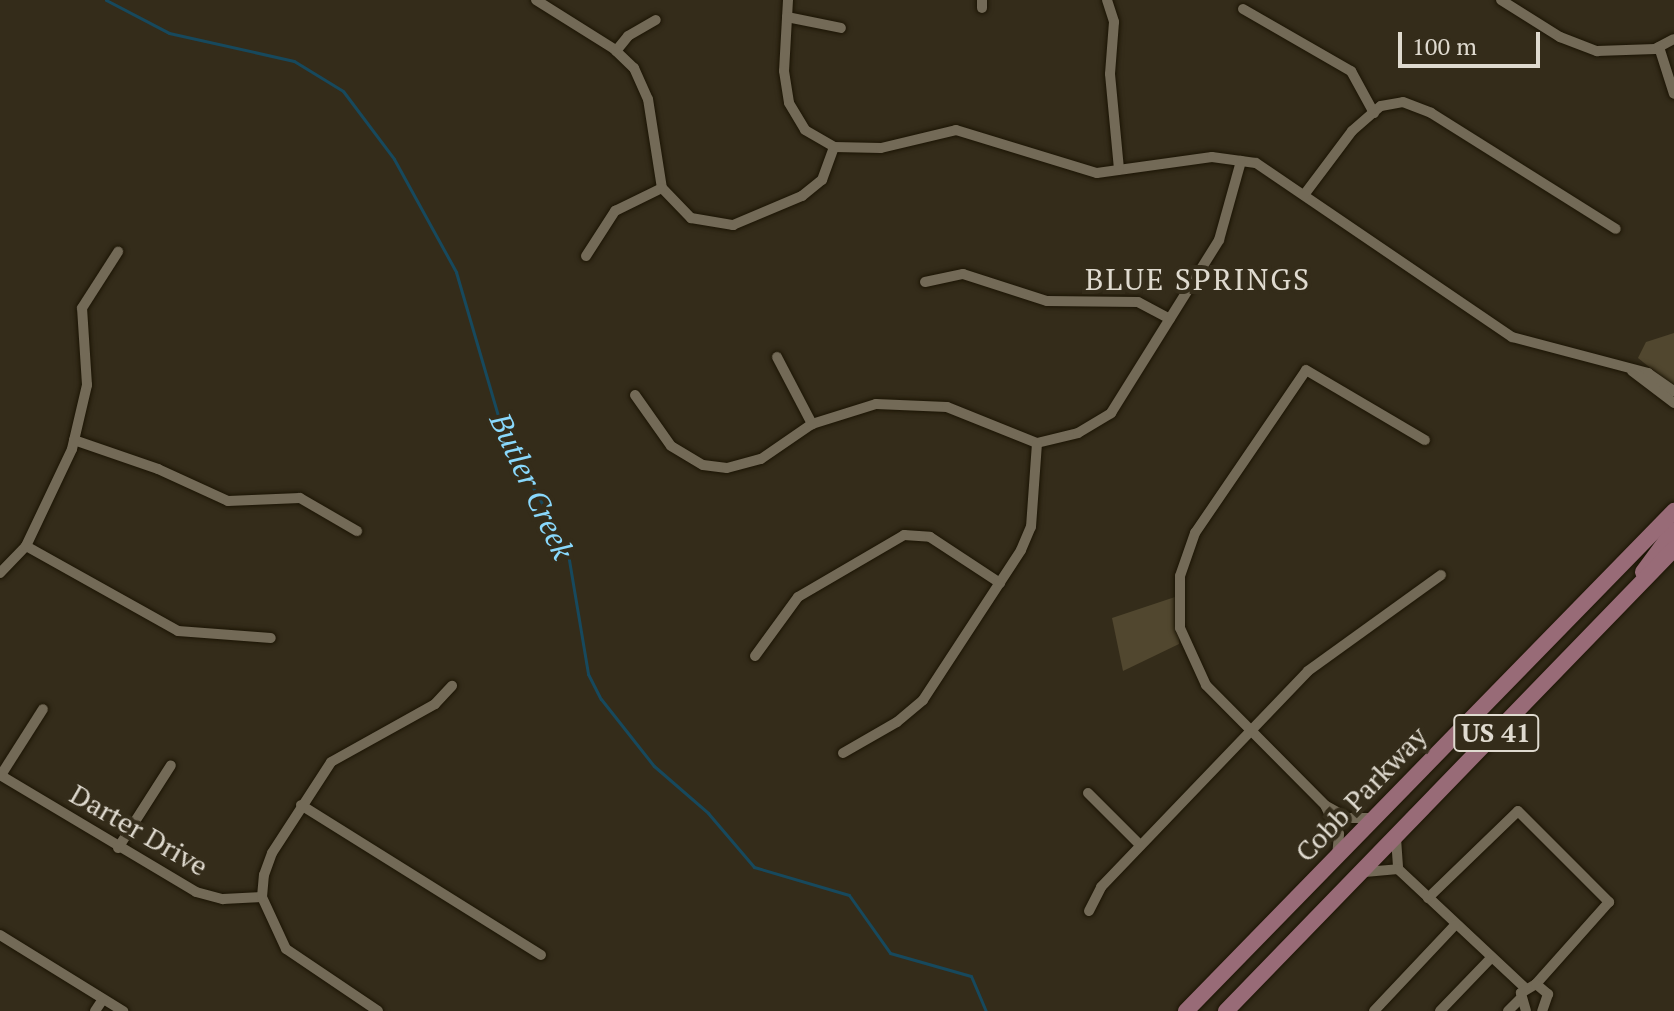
<!DOCTYPE html>
<style>
body{margin:0}
#map{position:relative;width:1674px;height:1011px;overflow:hidden;background:#342c1a;font-family:"PT Serif",serif}
div>[style]{position:absolute}
.green>*{inset:0;background:#51472f}
.stream>*{height:3px;margin:-1.5px;padding:0 1.5px;transform-origin:1.5px;border-radius:1.5px;background:#17495d}
.roads{filter:drop-shadow(0 0 2px #1b1404) drop-shadow(0 0 2px #1b1404)}
.street>*{height:10px;margin:-5px;padding:0 5px;transform-origin:5px;border-radius:5px;background:#736a57}
.primary>*{height:16px;margin:-8px;padding:0 8px;transform-origin:8px;border-radius:8px;background:#986b77}
span{translate:-50% -50%;white-space:nowrap;text-align:center;line-height:1.15;-webkit-text-stroke:8px #342c1a;paint-order:stroke}
.shield-label span{padding:2px 6px;background:#342c1a;border:2px solid;border-radius:6px;-webkit-text-stroke-width:0}
.shield-label{font-size:26px;color:#dfdacf;font-weight:700}
.street-label{font-size:28px;color:#dfdacf}
.neighbourhood-label{font-size:30px;color:#dfdacf;letter-spacing:2px}
.water-label{font-size:30px;color:#89d8fc;font-style:italic}
.scale{position:absolute;left:1398px;top:32px;width:142px;height:36px;box-sizing:border-box;border:4px solid #dfdacf;border-top:0;padding-left:10px;font-size:24px;line-height:28px;white-space:nowrap;color:#dfdacf;-webkit-text-stroke:6px #342c1a;paint-order:stroke}
</style>
<div id="map">
<div class="green">
<i style="clip-path:polygon(1674px 333px,1674px 387px,1638px 358px,1646px 342px)"></i>
<i style="clip-path:polygon(1178px 596px,1179px 644px,1123px 671px,1112px 618px)"></i>
</div>
<div class="stream">
<i style="left:106px;top:0;width:71px;rotate:27.6deg"></i>
<i style="left:169px;top:33px;width:128px;rotate:12.6deg"></i>
<i style="left:294px;top:61px;width:57px;rotate:31.5deg"></i>
<i style="left:343px;top:91px;width:85px;rotate:53.1deg"></i>
<i style="left:394px;top:159px;width:129px;rotate:61.2deg"></i>
<i style="left:456px;top:272px;width:171px;rotate:73.7deg"></i>
<i style="left:504px;top:436px;width:129px;rotate:60.6deg"></i>
<i style="left:567px;top:548px;width:128px;rotate:80.5deg"></i>
<i style="left:588px;top:674px;width:28px;rotate:63deg"></i>
<i style="left:601px;top:699px;width:85px;rotate:51.7deg"></i>
<i style="left:654px;top:766px;width:72px;rotate:41deg"></i>
<i style="left:708px;top:813px;width:71px;rotate:49.6deg"></i>
<i style="left:754px;top:867px;width:99px;rotate:16.4deg"></i>
<i style="left:849px;top:895px;width:71px;rotate:54.7deg"></i>
<i style="left:890px;top:953px;width:84px;rotate:15.9deg"></i>
<i style="left:971px;top:976px;width:38px;rotate:67deg"></i>
</div>
<div class="roads">
<div class="street">
<i style="left:536px;top:0;width:92px;rotate:32.1deg"></i>
<i style="left:614px;top:49px;width:28px;rotate:44deg"></i>
<i style="left:634px;top:68px;width:34px;rotate:66deg"></i>
<i style="left:648px;top:99px;width:90px;rotate:81.1deg"></i>
<i style="left:662px;top:188px;width:42px;rotate:46deg"></i>
<i style="left:691px;top:218px;width:43px;rotate:9.5deg"></i>
<i style="left:733px;top:225px;width:75px;rotate:-22.8deg"></i>
<i style="left:802px;top:196px;width:26px;rotate:-39deg"></i>
<i style="left:822px;top:180px;width:35px;rotate:-70deg"></i>
<i style="left:788px;top:0;width:71px;rotate:93.2deg"></i>
<i style="left:784px;top:71px;width:32px;rotate:81deg"></i>
<i style="left:789px;top:103px;width:31px;rotate:59deg"></i>
<i style="left:805px;top:130px;width:34px;rotate:30deg"></i>
<i style="left:834px;top:147px;width:47px;rotate:1.2deg"></i>
<i style="left:881px;top:148px;width:77px;rotate:-13.5deg"></i>
<i style="left:956px;top:130px;width:147px;rotate:17deg"></i>
<i style="left:1097px;top:173px;width:116px;rotate:-7.9deg"></i>
<i style="left:1212px;top:157px;width:44px;rotate:7.8deg"></i>
<i style="left:1256px;top:163px;width:310px;rotate:34.2deg"></i>
<i style="left:1512px;top:337px;width:141px;rotate:14.8deg"></i>
<i style="left:1648px;top:373px;width:32px;rotate:35deg"></i>
<i style="left:1107px;top:0;width:23px;rotate:72deg"></i>
<i style="left:1114px;top:22px;width:52px;rotate:94.4deg"></i>
<i style="left:1110px;top:74px;width:96px;rotate:84.6deg"></i>
<i style="left:1501px;top:0;width:70px;rotate:32.1deg"></i>
<i style="left:1560px;top:37px;width:40px;rotate:21deg"></i>
<i style="left:1597px;top:51px;width:58px;rotate:-2deg"></i>
<i style="left:1655px;top:49px;width:21px;rotate:-28deg"></i>
<i style="left:982px;top:8px;width:8px;rotate:-90deg"></i>
<i style="left:1243px;top:9px;width:125px;rotate:29.9deg"></i>
<i style="left:1351px;top:71px;width:48px;rotate:61.3deg"></i>
<i style="left:787px;top:17px;width:55px;rotate:11.5deg"></i>
<i style="left:1659px;top:47px;width:49px;rotate:72.3deg"></i>
<i style="left:616px;top:51px;width:19px;rotate:-51deg"></i>
<i style="left:628px;top:36px;width:32px;rotate:-30deg"></i>
<i style="left:1304px;top:195px;width:80px;rotate:-53.1deg"></i>
<i style="left:1352px;top:131px;width:38px;rotate:-41deg"></i>
<i style="left:1381px;top:106px;width:22px;rotate:-10deg"></i>
<i style="left:1403px;top:102px;width:30px;rotate:21deg"></i>
<i style="left:1431px;top:113px;width:218px;rotate:32.1deg"></i>
<i style="left:586px;top:256px;width:54px;rotate:-57.2deg"></i>
<i style="left:615px;top:211px;width:52px;rotate:-26.1deg"></i>
<i style="left:925px;top:282px;width:39px;rotate:-12deg"></i>
<i style="left:963px;top:274px;width:88px;rotate:17.8deg"></i>
<i style="left:1047px;top:301px;width:91px;rotate:0.6deg"></i>
<i style="left:1138px;top:302px;width:36px;rotate:28deg"></i>
<i style="left:777px;top:357px;width:76px;rotate:62.4deg"></i>
<i style="left:1632px;top:371px;width:53px;rotate:37.3deg"></i>
<i style="left:635px;top:395px;width:62px;rotate:54.8deg"></i>
<i style="left:671px;top:446px;width:37px;rotate:31deg"></i>
<i style="left:703px;top:465px;width:24px;rotate:7deg"></i>
<i style="left:727px;top:468px;width:35px;rotate:-15deg"></i>
<i style="left:761px;top:459px;width:62px;rotate:-34.5deg"></i>
<i style="left:812px;top:424px;width:67px;rotate:-17.4deg"></i>
<i style="left:876px;top:404px;width:71px;rotate:2.4deg"></i>
<i style="left:947px;top:407px;width:97px;rotate:21.8deg"></i>
<i style="left:74px;top:440px;width:89px;rotate:19deg"></i>
<i style="left:158px;top:469px;width:77px;rotate:24.6deg"></i>
<i style="left:228px;top:501px;width:72px;rotate:-2.4deg"></i>
<i style="left:300px;top:498px;width:66px;rotate:30.1deg"></i>
<i style="left:1037px;top:443px;width:42px;rotate:-13.7deg"></i>
<i style="left:1078px;top:433px;width:39px;rotate:-31deg"></i>
<i style="left:1111px;top:413px;width:204px;rotate:-58deg"></i>
<i style="left:1219px;top:240px;width:82px;rotate:-74.4deg"></i>
<i style="left:26px;top:546px;width:174px;rotate:29.2deg"></i>
<i style="left:178px;top:631px;width:93px;rotate:4.3deg"></i>
<i style="left:0;top:573px;width:37px;rotate:-46deg"></i>
<i style="left:26px;top:546px;width:107px;rotate:-64.6deg"></i>
<i style="left:72px;top:449px;width:66px;rotate:-76.8deg"></i>
<i style="left:87px;top:385px;width:77px;rotate:-93.7deg"></i>
<i style="left:82px;top:308px;width:67px;rotate:-57.3deg"></i>
<i style="left:755px;top:656px;width:73px;rotate:-53.9deg"></i>
<i style="left:798px;top:597px;width:123px;rotate:-30.3deg"></i>
<i style="left:904px;top:535px;width:26px;rotate:4deg"></i>
<i style="left:930px;top:537px;width:84px;rotate:33.3deg"></i>
<i style="left:843px;top:753px;width:62px;rotate:-29.9deg"></i>
<i style="left:897px;top:722px;width:34px;rotate:-40deg"></i>
<i style="left:923px;top:700px;width:179px;rotate:-56.8deg"></i>
<i style="left:1021px;top:550px;width:25px;rotate:-67deg"></i>
<i style="left:1031px;top:527px;width:84px;rotate:-85.9deg"></i>
<i style="left:0;top:775px;width:228px;rotate:30.8deg"></i>
<i style="left:196px;top:892px;width:28px;rotate:15deg"></i>
<i style="left:223px;top:899px;width:39px;rotate:-3deg"></i>
<i style="left:1px;top:775px;width:78px;rotate:-57.5deg"></i>
<i style="left:1088px;top:793px;width:74px;rotate:45deg"></i>
<i style="left:301px;top:805px;width:283px;rotate:32deg"></i>
<i style="left:1326px;top:807px;width:30px;rotate:64deg"></i>
<i style="left:1339px;top:834px;width:22px;rotate:95deg"></i>
<i style="left:1374px;top:818px;width:26px;rotate:180deg"></i>
<i style="left:1348px;top:818px;width:26px;rotate:-151deg"></i>
<i style="left:1325px;top:805px;width:169px;rotate:-134.8deg"></i>
<i style="left:1206px;top:685px;width:63px;rotate:-114.5deg"></i>
<i style="left:1180px;top:628px;width:52px;rotate:-90deg"></i>
<i style="left:1180px;top:576px;width:46px;rotate:-70.8deg"></i>
<i style="left:1195px;top:533px;width:197px;rotate:-55.7deg"></i>
<i style="left:1306px;top:370px;width:138px;rotate:30.5deg"></i>
<i style="left:1396px;top:838px;width:31px;rotate:86deg"></i>
<i style="left:1398px;top:869px;width:174px;rotate:43.1deg"></i>
<i style="left:118px;top:848px;width:98px;rotate:-57.4deg"></i>
<i style="left:1365px;top:872px;width:33px;rotate:-5deg"></i>
<i style="left:1428px;top:898px;width:125px;rotate:-44deg"></i>
<i style="left:1518px;top:811px;width:129px;rotate:45deg"></i>
<i style="left:1609px;top:902px;width:110px;rotate:131.7deg"></i>
<i style="left:1089px;top:911px;width:27px;rotate:-63deg"></i>
<i style="left:1101px;top:887px;width:299px;rotate:-46.2deg"></i>
<i style="left:1308px;top:671px;width:164px;rotate:-35.8deg"></i>
<i style="left:0;top:935px;width:145px;rotate:31.7deg"></i>
<i style="left:95px;top:1011px;width:14px;rotate:-56deg"></i>
<i style="left:378px;top:1011px;width:111px;rotate:-146deg"></i>
<i style="left:286px;top:949px;width:57px;rotate:-114.8deg"></i>
<i style="left:262px;top:897px;width:22px;rotate:-85deg"></i>
<i style="left:264px;top:875px;width:23px;rotate:-70deg"></i>
<i style="left:272px;top:853px;width:108px;rotate:-57deg"></i>
<i style="left:331px;top:762px;width:119px;rotate:-29.1deg"></i>
<i style="left:435px;top:704px;width:25px;rotate:-47deg"></i>
<i style="left:1374px;top:1011px;width:118px;rotate:-46.7deg"></i>
<i style="left:1440px;top:1011px;width:72px;rotate:-46.1deg"></i>
<i style="left:1508px;top:1011px;width:17px;rotate:-45deg"></i>
<i style="left:1526px;top:1011px;width:19px;rotate:-106deg"></i>
<i style="left:1521px;top:993px;width:17px;rotate:-31deg"></i>
<i style="left:1536px;top:984px;width:16px;rotate:40deg"></i>
<i style="left:1548px;top:994px;width:18px;rotate:109deg"></i>
</div>
<div class="primary">
<i style="left:1643px;top:572px;width:52px;rotate:-53.6deg"></i>
<i style="left:1186px;top:1011px;width:699px;rotate:-45.7deg"></i>
<i style="left:1226px;top:1011px;width:644px;rotate:-45.88deg"></i>
</div>
</div>
<div class="shield-label">
<span style="left:1496px;top:733px">US 41</span>
</div>
<div class="street-label">
<span style="left:1361px;top:794px;rotate:-46deg">Cobb Parkway</span>
<span style="left:139px;top:830px;rotate:30deg">Darter Drive</span>
</div>
<div class="neighbourhood-label">
<span style="left:1198px;top:279px">BLUE SPRINGS</span>
</div>
<div class="water-label">
<span style="left:532px;top:486px;rotate:65deg">Butler Creek</span>
</div>
<div class="scale">100 m</div>
</div>
